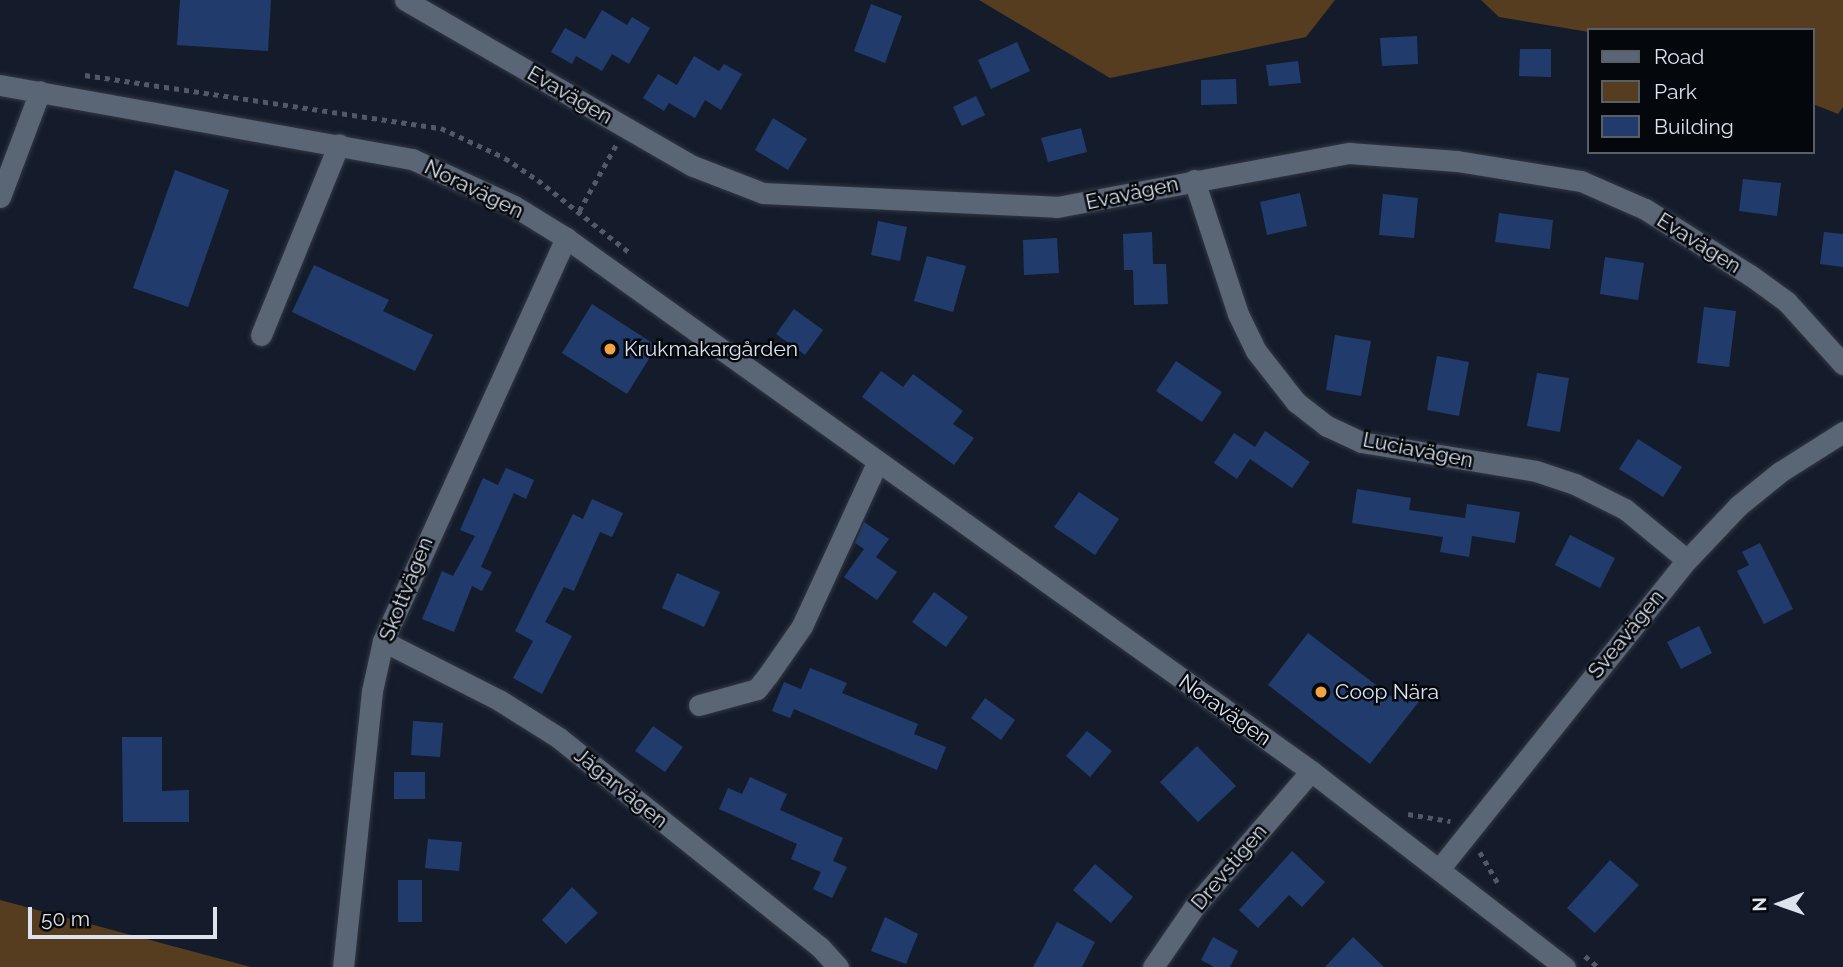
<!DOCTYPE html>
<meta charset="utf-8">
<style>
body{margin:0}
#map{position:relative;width:1843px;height:967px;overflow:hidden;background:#141c2b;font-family:Raleway,sans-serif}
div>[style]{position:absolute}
.green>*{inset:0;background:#563d1f}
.building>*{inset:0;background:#213c6c}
.path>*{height:4.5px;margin-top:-2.25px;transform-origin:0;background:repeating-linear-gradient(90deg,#515966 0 5px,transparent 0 10px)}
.roads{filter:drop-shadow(0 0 2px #323743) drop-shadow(0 0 2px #323743)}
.minor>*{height:21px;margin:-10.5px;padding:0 10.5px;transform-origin:10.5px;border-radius:10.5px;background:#5a6576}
.dots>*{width:19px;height:19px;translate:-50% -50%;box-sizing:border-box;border:4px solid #04070c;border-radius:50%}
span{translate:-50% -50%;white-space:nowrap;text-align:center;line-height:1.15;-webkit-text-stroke:5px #04070c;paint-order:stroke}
.street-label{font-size:21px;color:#dce3ed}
.poi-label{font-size:21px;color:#dce3ed}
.left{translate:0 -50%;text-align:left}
.legend{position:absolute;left:1587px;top:28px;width:228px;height:126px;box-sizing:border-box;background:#04070c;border:2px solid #5a5f66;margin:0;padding:9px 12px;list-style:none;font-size:21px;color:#dce3ed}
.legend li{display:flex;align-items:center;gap:14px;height:35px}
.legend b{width:35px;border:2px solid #5a5f66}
.north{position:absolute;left:1745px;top:869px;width:70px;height:70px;-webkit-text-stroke:5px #04070c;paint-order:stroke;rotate:269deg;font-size:19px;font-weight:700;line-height:28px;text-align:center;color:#dce3ed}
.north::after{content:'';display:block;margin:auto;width:24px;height:32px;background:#dce3ed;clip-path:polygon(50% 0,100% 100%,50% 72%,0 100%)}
.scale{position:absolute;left:28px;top:907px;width:189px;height:32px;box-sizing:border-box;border:4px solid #dce3ed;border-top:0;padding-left:9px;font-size:21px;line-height:24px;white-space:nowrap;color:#dce3ed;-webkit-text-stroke:5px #04070c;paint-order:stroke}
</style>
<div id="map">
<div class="green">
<i style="clip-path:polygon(979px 0,1335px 0,1306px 37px,1110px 78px)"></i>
<i style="clip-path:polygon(1481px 0,1843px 0,1843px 107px,1838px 114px,1813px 104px,1813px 30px,1589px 32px,1499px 17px)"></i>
<i style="clip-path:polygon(0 900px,251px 967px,0 967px)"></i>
</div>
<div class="building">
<i style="clip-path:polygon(180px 0,271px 0,268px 51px,177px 45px)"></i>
<i style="clip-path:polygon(871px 4px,902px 16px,885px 63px,854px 51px)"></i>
<i style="clip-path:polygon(602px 10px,627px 25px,632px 17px,650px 28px,629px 64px,612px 54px,602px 71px,576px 56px,572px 64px,551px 52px,565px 28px,585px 39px)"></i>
<i style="clip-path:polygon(1417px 36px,1418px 64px,1382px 66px,1380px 38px)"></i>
<i style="clip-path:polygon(1017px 42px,1030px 71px,991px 89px,978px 60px)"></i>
<i style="clip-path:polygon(1520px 49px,1551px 49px,1551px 77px,1519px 76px)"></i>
<i style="clip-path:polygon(694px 56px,719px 71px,724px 64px,742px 74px,721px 110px,705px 100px,695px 118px,669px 103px,664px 111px,643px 98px,658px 74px,677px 85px)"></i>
<i style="clip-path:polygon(1298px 61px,1301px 83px,1269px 86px,1266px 65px)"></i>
<i style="clip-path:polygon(1236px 79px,1237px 104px,1201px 105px,1201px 80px)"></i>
<i style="clip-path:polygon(976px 96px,985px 115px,962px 126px,953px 107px)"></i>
<i style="clip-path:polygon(773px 118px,807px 139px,788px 170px,755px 150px)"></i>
<i style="clip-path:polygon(1081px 128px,1087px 152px,1048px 162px,1041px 138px)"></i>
<i style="clip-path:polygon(175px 170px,229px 190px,188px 307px,133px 288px)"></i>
<i style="clip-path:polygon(1743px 179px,1781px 183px,1777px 216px,1739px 211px)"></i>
<i style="clip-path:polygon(1300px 193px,1307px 226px,1267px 235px,1260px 202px)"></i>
<i style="clip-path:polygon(1383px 194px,1418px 198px,1414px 238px,1379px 235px)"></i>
<i style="clip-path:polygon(1499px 213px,1553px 220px,1550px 249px,1495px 242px)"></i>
<i style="clip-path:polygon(878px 221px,907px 227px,900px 261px,871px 255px)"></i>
<i style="clip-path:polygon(1152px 232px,1153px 264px,1166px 264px,1168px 304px,1134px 305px,1133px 270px,1124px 270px,1123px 234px)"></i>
<i style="clip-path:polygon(1824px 232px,1843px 234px,1843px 267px,1820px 264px)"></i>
<i style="clip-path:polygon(1057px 238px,1059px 273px,1024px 275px,1023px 240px)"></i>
<i style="clip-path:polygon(927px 256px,966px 266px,953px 312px,914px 301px)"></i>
<i style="clip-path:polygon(1605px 257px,1644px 263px,1638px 300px,1600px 294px)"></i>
<i style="clip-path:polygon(314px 265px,389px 300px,383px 311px,433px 335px,415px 371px,292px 312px)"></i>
<i style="clip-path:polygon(592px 304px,657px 346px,627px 394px,562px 353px)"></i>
<i style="clip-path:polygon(1704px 307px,1736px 311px,1729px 367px,1697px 363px)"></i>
<i style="clip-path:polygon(794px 309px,823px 330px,805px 355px,776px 334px)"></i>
<i style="clip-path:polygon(1335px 335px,1371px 341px,1361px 396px,1326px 390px)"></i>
<i style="clip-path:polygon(1437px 356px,1469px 362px,1459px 416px,1427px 410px)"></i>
<i style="clip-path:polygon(1176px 361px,1222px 392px,1202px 422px,1156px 391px)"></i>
<i style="clip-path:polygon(881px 371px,903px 387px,913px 374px,963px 411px,953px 424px,974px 438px,954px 465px,862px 397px)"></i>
<i style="clip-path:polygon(1537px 373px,1569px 378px,1560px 432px,1527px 426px)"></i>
<i style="clip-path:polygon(1265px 431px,1310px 462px,1292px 488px,1250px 459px,1237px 479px,1214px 463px,1234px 433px,1255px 447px)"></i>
<i style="clip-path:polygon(1638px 439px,1682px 467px,1663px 497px,1619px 469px)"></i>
<i style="clip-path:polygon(506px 468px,534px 480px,526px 499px,514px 493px,481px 567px,492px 572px,482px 591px,472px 586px,454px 632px,422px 619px,442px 571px,453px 576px,475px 536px,460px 530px,483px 478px,498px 485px)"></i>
<i style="clip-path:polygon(1357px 489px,1411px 498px,1409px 510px,1465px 518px,1467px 504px,1520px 512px,1515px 543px,1472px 536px,1469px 557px,1440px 552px,1443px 537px,1352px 523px)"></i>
<i style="clip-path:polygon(1079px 492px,1119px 519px,1095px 555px,1054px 527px)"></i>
<i style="clip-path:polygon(592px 499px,623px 513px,612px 537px,600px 532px,574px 591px,564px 587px,545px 622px,572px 636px,542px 694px,513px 678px,533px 641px,515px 631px,573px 514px,583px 519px)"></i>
<i style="clip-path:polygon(864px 522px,889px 539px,876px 557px,897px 572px,877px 600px,844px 577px,864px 549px,855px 543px)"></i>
<i style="clip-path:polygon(1570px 535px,1615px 558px,1600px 588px,1555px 565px)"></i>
<i style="clip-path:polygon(1760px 543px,1793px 609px,1764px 624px,1737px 571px,1749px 565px,1742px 552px)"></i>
<i style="clip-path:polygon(677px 573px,720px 592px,704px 627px,662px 608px)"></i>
<i style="clip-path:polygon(934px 592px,968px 617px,946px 647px,912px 622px)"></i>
<i style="clip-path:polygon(1699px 626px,1712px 653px,1681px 669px,1667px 642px)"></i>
<i style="clip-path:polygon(1308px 633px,1393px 698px,1409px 681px,1424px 695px,1370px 764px,1268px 685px)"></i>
<i style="clip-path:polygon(810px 668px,847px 683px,842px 693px,918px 724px,914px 734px,946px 747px,937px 770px,794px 709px,790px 718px,772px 711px,784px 682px,801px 689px)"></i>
<i style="clip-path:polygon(985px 698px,1015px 720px,1001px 740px,971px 718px)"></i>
<i style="clip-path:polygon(413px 721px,443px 723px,440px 757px,411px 755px)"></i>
<i style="clip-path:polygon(653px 726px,683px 747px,665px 772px,635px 751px)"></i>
<i style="clip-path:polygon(1087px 731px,1112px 751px,1090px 777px,1066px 756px)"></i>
<i style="clip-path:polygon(122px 737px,162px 737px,162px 791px,189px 790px,189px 822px,123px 822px)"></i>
<i style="clip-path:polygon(1197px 746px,1236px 786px,1198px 822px,1160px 782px)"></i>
<i style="clip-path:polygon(394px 772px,425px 772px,425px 799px,394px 799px)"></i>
<i style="clip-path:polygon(750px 777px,787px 794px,780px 810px,843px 838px,833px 861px,847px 867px,832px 898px,813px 889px,821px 872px,791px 859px,797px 844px,719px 809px,728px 788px,742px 794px)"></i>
<i style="clip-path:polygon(428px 839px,462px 842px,459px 871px,425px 868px)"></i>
<i style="clip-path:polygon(1292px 851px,1325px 882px,1302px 907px,1289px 895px,1258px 928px,1239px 910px)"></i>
<i style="clip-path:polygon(1610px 860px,1639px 885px,1595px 933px,1567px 908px)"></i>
<i style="clip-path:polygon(1095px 864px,1133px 897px,1111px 923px,1073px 890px)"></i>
<i style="clip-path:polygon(398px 880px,422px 880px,422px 922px,398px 922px)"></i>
<i style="clip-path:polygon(572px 887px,598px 913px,566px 944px,542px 920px)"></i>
<i style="clip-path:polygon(885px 917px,918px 934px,906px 964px,871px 951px)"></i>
<i style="clip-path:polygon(1057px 922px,1095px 942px,1082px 967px,1033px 967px)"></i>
<i style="clip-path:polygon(1213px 937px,1238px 951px,1230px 967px,1214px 967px,1201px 960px)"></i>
<i style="clip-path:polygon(1353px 937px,1384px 967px,1325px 967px)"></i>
</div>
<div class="path">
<i style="left:85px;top:75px;width:360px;rotate:8.5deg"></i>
<i style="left:441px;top:128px;width:71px;rotate:25.1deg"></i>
<i style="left:505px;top:158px;width:40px;rotate:34deg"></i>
<i style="left:538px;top:180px;width:116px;rotate:38.4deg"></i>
<i style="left:579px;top:211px;width:76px;rotate:-60.7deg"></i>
<i style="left:1408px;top:814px;width:43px;rotate:9.5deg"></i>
<i style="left:1480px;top:852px;width:36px;rotate:60deg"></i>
<i style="left:1585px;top:956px;width:17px;rotate:40deg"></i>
</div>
<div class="roads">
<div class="minor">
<i style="left:405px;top:0;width:332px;rotate:30deg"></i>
<i style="left:693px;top:166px;width:75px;rotate:21.1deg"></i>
<i style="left:763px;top:193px;width:294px;rotate:2.7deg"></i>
<i style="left:1057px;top:207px;width:297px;rotate:-10.5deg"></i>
<i style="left:1349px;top:153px;width:108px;rotate:4.2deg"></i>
<i style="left:1457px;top:161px;width:126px;rotate:9.2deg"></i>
<i style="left:1581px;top:181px;width:70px;rotate:23.6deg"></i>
<i style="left:1645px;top:209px;width:124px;rotate:32.2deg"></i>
<i style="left:1750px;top:275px;width:46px;rotate:36.1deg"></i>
<i style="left:1787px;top:302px;width:84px;rotate:47.9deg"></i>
<i style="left:0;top:85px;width:419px;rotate:10.2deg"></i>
<i style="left:412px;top:159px;width:112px;rotate:24.7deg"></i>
<i style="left:514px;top:206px;width:61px;rotate:31.6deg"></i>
<i style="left:566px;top:238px;width:916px;rotate:35.58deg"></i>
<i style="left:1311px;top:771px;width:321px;rotate:37.7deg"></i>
<i style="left:1194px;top:180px;width:141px;rotate:71.8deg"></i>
<i style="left:1238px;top:314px;width:41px;rotate:64.1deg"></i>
<i style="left:1256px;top:351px;width:65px;rotate:51.9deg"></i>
<i style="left:1296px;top:402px;width:39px;rotate:38deg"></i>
<i style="left:1327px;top:426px;width:38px;rotate:25deg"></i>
<i style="left:1361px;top:442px;width:177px;rotate:9.4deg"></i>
<i style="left:1536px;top:471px;width:41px;rotate:18.4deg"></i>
<i style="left:1575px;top:484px;width:56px;rotate:26.6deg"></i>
<i style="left:1625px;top:509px;width:80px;rotate:39.4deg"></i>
<i style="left:0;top:197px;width:113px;rotate:-69.3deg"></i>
<i style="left:261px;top:335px;width:206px;rotate:-67.8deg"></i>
<i style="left:383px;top:641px;width:130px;rotate:27deg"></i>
<i style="left:499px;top:700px;width:71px;rotate:32.3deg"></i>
<i style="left:559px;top:738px;width:334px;rotate:38.7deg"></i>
<i style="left:820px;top:947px;width:27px;rotate:48deg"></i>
<i style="left:699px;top:705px;width:60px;rotate:-15.4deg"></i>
<i style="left:757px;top:689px;width:18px;rotate:-52deg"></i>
<i style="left:768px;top:675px;width:60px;rotate:-55.2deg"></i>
<i style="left:802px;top:626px;width:179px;rotate:-65.3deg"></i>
<i style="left:1440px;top:868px;width:395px;rotate:-51.3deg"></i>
<i style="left:1687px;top:560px;width:74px;rotate:-46.6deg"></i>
<i style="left:1738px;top:506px;width:54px;rotate:-39deg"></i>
<i style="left:1780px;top:472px;width:75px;rotate:-32.4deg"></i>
<i style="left:343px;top:967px;width:278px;rotate:-84deg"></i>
<i style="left:372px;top:691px;width:51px;rotate:-77.6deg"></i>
<i style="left:383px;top:641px;width:443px;rotate:-65.6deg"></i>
<i style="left:1153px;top:967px;width:74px;rotate:-55.5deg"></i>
<i style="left:1195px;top:906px;width:178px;rotate:-49.3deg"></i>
</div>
</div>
<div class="dots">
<i style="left:610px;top:349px;background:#f3a442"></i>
<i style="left:1321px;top:692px;background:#f3a442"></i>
</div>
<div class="street-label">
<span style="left:570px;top:95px;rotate:30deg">Evavägen</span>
<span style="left:474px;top:189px;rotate:26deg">Noravägen</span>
<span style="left:1132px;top:193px;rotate:-12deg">Evavägen</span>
<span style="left:1699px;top:243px;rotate:32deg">Evavägen</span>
<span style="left:1418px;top:450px;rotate:11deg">Luciavägen</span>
<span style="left:406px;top:589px;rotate:-68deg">Skottvägen</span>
<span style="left:1626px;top:634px;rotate:-51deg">Sveavägen</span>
<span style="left:1225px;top:710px;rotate:35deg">Noravägen</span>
<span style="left:621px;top:788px;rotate:39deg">Jägarvägen</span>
<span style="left:1229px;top:867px;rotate:-50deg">Drevstigen</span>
</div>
<div class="poi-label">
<span class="left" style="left:624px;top:349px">Krukmakargården</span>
<span class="left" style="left:1335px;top:692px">Coop Nära</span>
</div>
<ul class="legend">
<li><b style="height:9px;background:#5a6576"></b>Road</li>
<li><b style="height:19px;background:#563d1f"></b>Park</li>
<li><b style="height:19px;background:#213c6c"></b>Building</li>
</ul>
<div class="north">N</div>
<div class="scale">50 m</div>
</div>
